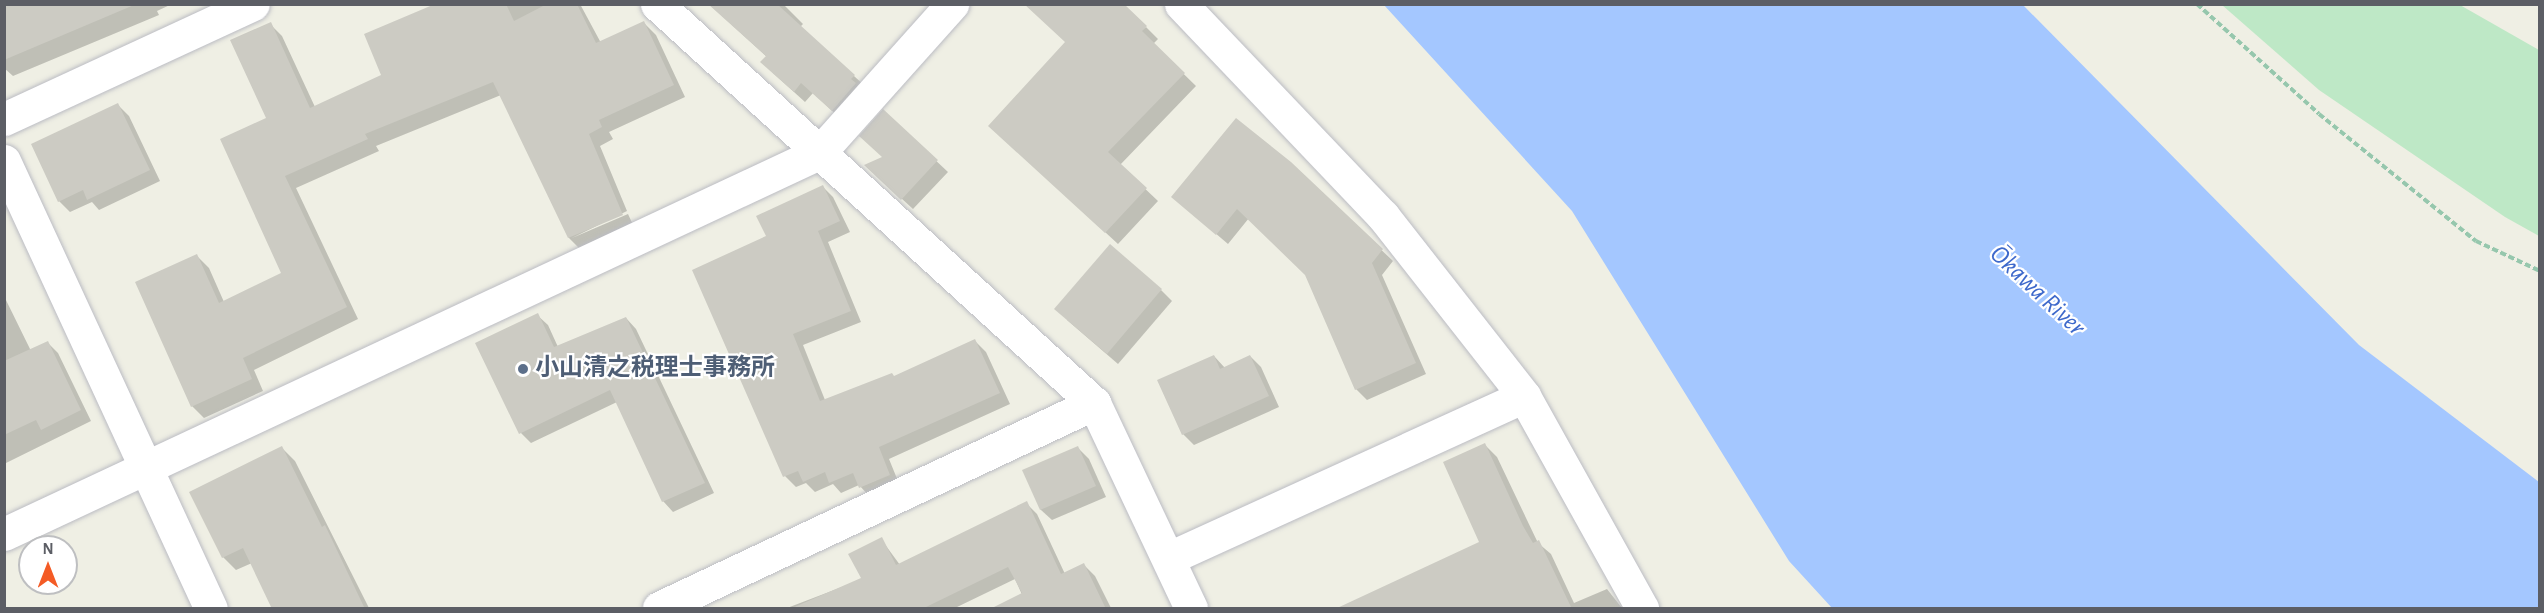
<!DOCTYPE html>
<meta charset="utf-8">
<style>
body{margin:0}
#map{position:relative;width:2544px;height:613px;overflow:hidden;background:#efefe4;font-family:"Alegreya Sans","Noto Sans JP",sans-serif}
div>[style]{position:absolute}
.green>*{inset:0;background:#bee8c6}
.water>*{inset:0;background:#a4c7ff}
.shadow>*{inset:0;background:#0003}
.building>*{inset:0;background:#cccbc3}
.path>*{height:4px;margin-top:-2px;transform-origin:0;background:repeating-linear-gradient(90deg,#96c7ad 0 6px,transparent 0 9px)}
.roads{filter:drop-shadow(0 0 2px #bbbcc3) drop-shadow(0 0 2px #bbbcc3)}
.minor>*{height:33px;margin:-16.5px;padding:0 16.5px;transform-origin:16.5px;border-radius:16.5px;background:#fff}
.dots>*{width:16px;height:16px;translate:-50% -50%;box-sizing:border-box;border:3px solid #fff;border-radius:50%}
span{translate:-50% -50%;white-space:nowrap;text-align:center;line-height:1.15;-webkit-text-stroke:4.5px #fff;paint-order:stroke}
.service-label{font-size:24px;color:#4e5e75;font-weight:700}
.left{translate:0 -50%;text-align:left}
.water-label{font-size:26px;color:#3e69cb;font-style:italic}
.frame{position:absolute;inset:0;border:6px solid #5c5e65;pointer-events:none}
.north{position:absolute;left:18px;top:535px;width:60px;height:60px;box-sizing:border-box;background:#fff;border:2px solid #bebfc1;border-radius:50%;rotate:0deg;font-size:16px;font-weight:700;line-height:24px;text-align:center;color:#5c5e65}
.north::after{content:'';display:block;margin:auto;width:21px;height:27px;background:#f45b25;clip-path:polygon(50% 0,100% 100%,50% 72%,0 100%)}
</style>
<div id="map">
<div class="green">
<i style="clip-path:polygon(2222px 5px,2460px 5px,2539px 50px,2539px 236px,2505px 217px,2319px 90px)"></i>
</div>
<div class="water">
<i style="clip-path:polygon(1384px 5px,2023px 5px,2359px 345px,2539px 482px,2539px 608px,1832px 608px,1789px 561px,1572px 211px)"></i>
</div>
<div class="shadow">
<i style="clip-path:polygon(4px 4px,172px 4px,157px 11px,159px 15px,13px 76px,4px 68px)"></i>
<i style="clip-path:polygon(438px 4px,580px 4px,601px 43px,644px 23px,656px 35px,685px 97px,609px 132px,613px 139px,600px 146px,627px 211px,572px 238px,628px 214px,634px 227px,581px 250px,569px 238px,501px 95px,376px 146px,379px 151px,296px 188px,358px 319px,254px 370px,263px 391px,204px 418px,192px 406px,197px 256px,209px 268px,224px 302px,283px 273px,268px 118px,270px 24px,282px 36px,315px 107px,383px 76px)"></i>
<i style="clip-path:polygon(709px 4px,783px 4px,803px 24px,800px 27px,865px 86px,843px 121px,813px 93px,805px 102px,773px 73px,767px 57px)"></i>
<i style="clip-path:polygon(1146px 27px,1158px 39px,1153px 44px,1196px 86px,1120px 165px,1158px 201px,1118px 244px,1003px 138px)"></i>
<i style="clip-path:polygon(118px 105px,129px 116px,160px 181px,99px 210px,92px 202px,70px 212px,59px 201px)"></i>
<i style="clip-path:polygon(883px 111px,948px 172px,913px 209px,877px 176px,884px 157px)"></i>
<i style="clip-path:polygon(1290px 163px,1393px 261px,1382px 275px,1426px 374px,1367px 400px,1356px 389px,1306px 274px,1249px 218px,1228px 244px,1173px 197px)"></i>
<i style="clip-path:polygon(822px 186px,833px 197px,850px 232px,828px 242px,861px 322px,803px 345px,825px 400px,895px 377px,975px 341px,986px 352px,1010px 404px,889px 459px,900px 486px,871px 498px,859px 485px,841px 493px,833px 484px,815px 492px,806px 483px,796px 487px,785px 476px,768px 237px)"></i>
<i style="clip-path:polygon(1161px 290px,1172px 301px,1118px 364px,1067px 320px)"></i>
<i style="clip-path:polygon(4px 296px,31px 351px,48px 343px,58px 353px,91px 421px,4px 464px)"></i>
<i style="clip-path:polygon(537px 315px,548px 325px,558px 347px,626px 318px,636px 329px,714px 493px,673px 512px,663px 501px,617px 402px,531px 443px,521px 433px)"></i>
<i style="clip-path:polygon(1214px 356px,1225px 368px,1250px 356px,1261px 367px,1279px 407px,1194px 445px,1183px 434px)"></i>
<i style="clip-path:polygon(1485px 445px,1497px 457px,1538px 543px,1551px 554px,1574px 603px,1607px 589px,1622px 608px,1346px 608px,1481px 543px)"></i>
<i style="clip-path:polygon(282px 448px,295px 461px,369px 608px,274px 608px,252px 563px,236px 570px,223px 557px)"></i>
<i style="clip-path:polygon(1078px 448px,1089px 459px,1106px 497px,1052px 520px,1041px 510px,1024px 471px)"></i>
<i style="clip-path:polygon(1026px 503px,1037px 514px,1065px 574px,1084px 565px,1095px 576px,1111px 608px,1028px 608px,1015px 579px,955px 608px,787px 608px,863px 579px,881px 539px,900px 565px)"></i>
</div>
<div class="building">
<i style="clip-path:polygon(435px 4px,506px 4px,514px 21px,547px 4px,577px 4px,596px 43px,644px 21px,674px 85px,599px 120px,602px 127px,589px 134px,623px 215px,568px 238px,493px 82px,365px 134px,368px 139px,285px 176px,347px 307px,243px 358px,252px 379px,191px 407px,135px 282px,197px 254px,219px 303px,281px 273px,220px 139px,266px 118px,230px 40px,271px 22px,310px 108px,381px 75px,364px 34px)"></i>
<i style="clip-path:polygon(708px 4px,777px 4px,855px 75px,851px 79px,856px 83px,832px 111px,801px 83px,794px 92px,760px 62px,766px 56px)"></i>
<i style="clip-path:polygon(1024px 4px,1124px 4px,1147px 26px,1142px 31px,1185px 73px,1108px 152px,1147px 188px,1105px 233px,988px 126px,1065px 42px)"></i>
<i style="clip-path:polygon(4px 5px,134px 5px,4px 60px)"></i>
<i style="clip-path:polygon(118px 103px,150px 170px,87px 200px,83px 190px,58px 202px,31px 144px)"></i>
<i style="clip-path:polygon(883px 109px,938px 160px,901px 200px,864px 165px,882px 157px,859px 136px)"></i>
<i style="clip-path:polygon(1236px 118px,1291px 162px,1383px 249px,1372px 263px,1416px 363px,1355px 390px,1305px 275px,1237px 209px,1216px 235px,1171px 197px)"></i>
<i style="clip-path:polygon(823px 185px,840px 221px,818px 231px,851px 311px,793px 334px,820px 401px,892px 373px,894px 376px,975px 339px,1000px 393px,879px 447px,890px 475px,859px 488px,853px 473px,829px 483px,825px 472px,803px 482px,798px 471px,783px 477px,692px 270px,766px 236px,756px 216px)"></i>
<i style="clip-path:polygon(1110px 244px,1162px 289px,1107px 354px,1054px 309px)"></i>
<i style="clip-path:polygon(538px 313px,554px 347px,626px 317px,705px 483px,662px 502px,610px 390px,519px 434px,475px 343px)"></i>
<i style="clip-path:polygon(48px 341px,81px 410px,41px 430px,36px 420px,4px 435px,4px 361px)"></i>
<i style="clip-path:polygon(1214px 355px,1220px 369px,1250px 355px,1269px 396px,1182px 435px,1157px 380px)"></i>
<i style="clip-path:polygon(1485px 443px,1523px 526px,1533px 543px,1539px 540px,1572px 609px,1335px 609px,1479px 542px,1443px 462px)"></i>
<i style="clip-path:polygon(282px 446px,322px 527px,325px 525px,365px 609px,272px 609px,243px 548px,222px 558px,189px 492px)"></i>
<i style="clip-path:polygon(1078px 446px,1096px 486px,1040px 510px,1022px 470px)"></i>
<i style="clip-path:polygon(1027px 501px,1061px 574px,1084px 563px,1106px 609px,990px 609px,1022px 593px,1008px 567px,922px 609px,790px 609px,861px 578px,848px 554px,882px 537px,896px 565px)"></i>
</div>
<div class="path">
<i style="left:2197px;top:4px;width:164px;rotate:42deg"></i>
<i style="left:2319px;top:114px;width:202px;rotate:39deg"></i>
<i style="left:2476px;top:241px;width:71px;rotate:25.1deg"></i>
</div>
<div class="roads">
<div class="minor">
<i style="left:657px;top:4px;width:592px;rotate:42.4deg"></i>
<i style="left:1094px;top:403px;width:227px;rotate:64.7deg"></i>
<i style="left:1181px;top:4px;width:293px;rotate:46.4deg"></i>
<i style="left:1383px;top:216px;width:229px;rotate:51.9deg"></i>
<i style="left:1524px;top:396px;width:243px;rotate:60.9deg"></i>
<i style="left:4px;top:119px;width:274px;rotate:-24.8deg"></i>
<i style="left:4px;top:161px;width:493px;rotate:65.2deg"></i>
<i style="left:4px;top:534px;width:900px;rotate:-25.06deg"></i>
<i style="left:819px;top:153px;width:200px;rotate:-48.2deg"></i>
<i style="left:1169px;top:558px;width:390px;rotate:-24.5deg"></i>
<i style="left:659px;top:608px;width:481px;rotate:-25.2deg"></i>
</div>
</div>
<div class="dots">
<i style="left:523px;top:369px;background:#5c6f8a"></i>
</div>
<div class="service-label">
<span class="left" style="left:535px;top:369px">小山清之税理士事務所</span>
</div>
<div class="water-label">
<span style="left:2037px;top:291px;rotate:43deg">Ōkawa River</span>
</div>
<div class="frame"></div>
<div class="north">N</div>
</div>
